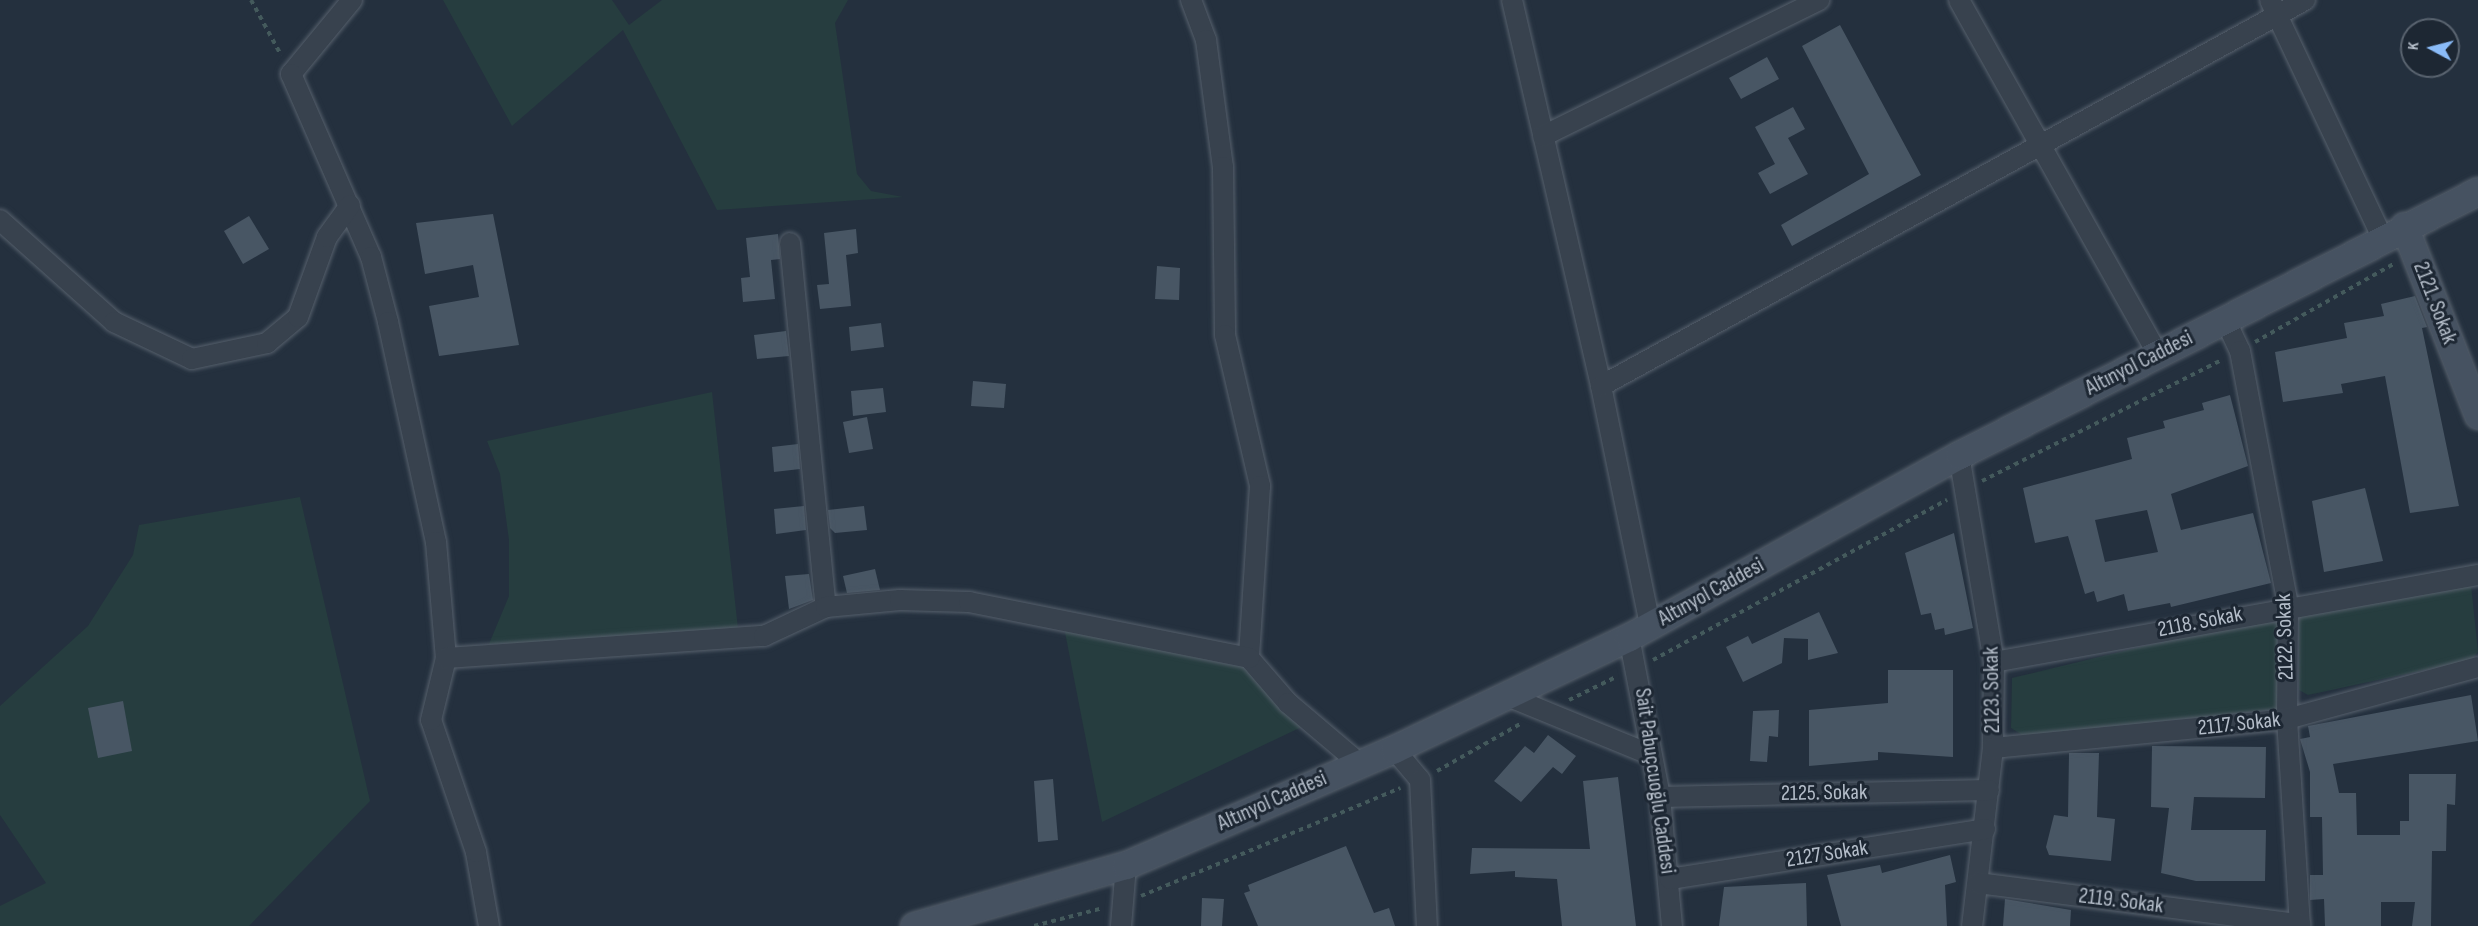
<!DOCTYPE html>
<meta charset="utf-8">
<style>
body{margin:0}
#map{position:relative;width:2478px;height:926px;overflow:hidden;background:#24303e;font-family:"Sofia Sans Condensed",sans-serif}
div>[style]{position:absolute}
.green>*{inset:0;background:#263d3f}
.building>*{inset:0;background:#485664}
.path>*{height:4px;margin-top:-2px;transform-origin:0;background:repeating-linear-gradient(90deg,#445a5c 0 4.5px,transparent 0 9px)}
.roads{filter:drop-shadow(0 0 2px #56606c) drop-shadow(0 0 2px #56606c)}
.street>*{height:20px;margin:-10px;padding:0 10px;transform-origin:10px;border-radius:10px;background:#38424e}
.secondary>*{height:27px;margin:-13.5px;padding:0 13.5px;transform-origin:13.5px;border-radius:13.5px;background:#465261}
span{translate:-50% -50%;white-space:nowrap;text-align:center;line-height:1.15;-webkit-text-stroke:6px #1d2733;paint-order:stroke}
.street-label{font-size:22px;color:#b4bdc9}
.north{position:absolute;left:2400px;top:18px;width:60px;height:60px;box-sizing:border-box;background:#1d2733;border:2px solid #59636f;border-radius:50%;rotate:277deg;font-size:16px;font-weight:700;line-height:24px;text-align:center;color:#b4bdc9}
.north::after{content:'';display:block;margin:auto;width:21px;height:27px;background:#8abbf8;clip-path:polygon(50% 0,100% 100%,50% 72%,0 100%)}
</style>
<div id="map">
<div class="green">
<i style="clip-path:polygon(443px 0,612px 0,629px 25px,662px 0,848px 0,835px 23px,857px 174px,871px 191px,903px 197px,717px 210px,623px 30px,512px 126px)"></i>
<i style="clip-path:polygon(712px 392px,739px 638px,489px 644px,509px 596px,509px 540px,500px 474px,487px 441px)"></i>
<i style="clip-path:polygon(300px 497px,370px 801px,249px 926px,0 926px,0 906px,46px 883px,0 815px,0 706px,88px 626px,133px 555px,139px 525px)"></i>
<i style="clip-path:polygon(2471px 585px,2478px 652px,2471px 660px,2308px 695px,2299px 690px,2299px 616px)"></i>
<i style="clip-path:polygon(2268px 616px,2279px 621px,2277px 709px,2024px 736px,2011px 728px,2012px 678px)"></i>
<i style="clip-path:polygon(1063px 622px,1249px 658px,1312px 722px,1102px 822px)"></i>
</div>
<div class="building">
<i style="clip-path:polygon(1840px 25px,1921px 175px,1792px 246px,1781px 225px,1869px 174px,1802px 46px)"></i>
<i style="clip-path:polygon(1767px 57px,1779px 79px,1741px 99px,1729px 78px)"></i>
<i style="clip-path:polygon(1793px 107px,1805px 129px,1788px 138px,1808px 174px,1770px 194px,1758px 173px,1775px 164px,1755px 127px)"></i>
<i style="clip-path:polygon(493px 214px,519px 345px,439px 356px,429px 306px,479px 297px,473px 265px,425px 274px,416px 223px)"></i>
<i style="clip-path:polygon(249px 216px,269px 249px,243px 264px,224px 231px)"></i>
<i style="clip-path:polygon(856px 229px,858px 253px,846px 255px,851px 306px,820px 309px,817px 285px,829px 284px,824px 233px)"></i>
<i style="clip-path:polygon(778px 234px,780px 259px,771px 260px,775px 299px,743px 302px,741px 278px,750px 277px,746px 238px)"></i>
<i style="clip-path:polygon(1157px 266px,1180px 268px,1179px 300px,1155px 299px)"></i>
<i style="clip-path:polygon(2415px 296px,2427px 327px,2422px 328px,2459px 506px,2410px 513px,2385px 376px,2341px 384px,2343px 393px,2283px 402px,2275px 352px,2347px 338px,2344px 323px,2384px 316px,2381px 304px)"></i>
<i style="clip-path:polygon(881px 323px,884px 347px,851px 351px,849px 327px)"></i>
<i style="clip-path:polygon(786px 331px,789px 356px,757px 359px,754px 335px)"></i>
<i style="clip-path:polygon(973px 381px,1006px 384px,1004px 408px,971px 406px)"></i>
<i style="clip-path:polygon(883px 388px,886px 412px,853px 416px,851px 391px)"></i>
<i style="clip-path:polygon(evenodd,2230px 395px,2248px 466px,2171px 494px,2181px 530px,2253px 513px,2271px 583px,2171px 607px,2170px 603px,2128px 611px,2124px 594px,2097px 602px,2094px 591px,2085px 594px,2068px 536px,2035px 543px,2023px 488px,2132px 459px,2127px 438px,2165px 428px,2163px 421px,2204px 410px,2202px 403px,2230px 395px,2147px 510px,2158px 552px,2105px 562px,2095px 520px,2147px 510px)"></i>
<i style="clip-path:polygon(867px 417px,873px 449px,849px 453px,843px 422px)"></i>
<i style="clip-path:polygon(798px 444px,800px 469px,774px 472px,772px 447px)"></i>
<i style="clip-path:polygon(2365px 488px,2383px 561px,2324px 572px,2312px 501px)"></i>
<i style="clip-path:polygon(804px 506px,806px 530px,776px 534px,774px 509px)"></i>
<i style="clip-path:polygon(864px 506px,867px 530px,835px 533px,830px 528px,828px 510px)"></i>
<i style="clip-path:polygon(1954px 533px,1973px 628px,1945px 635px,1944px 628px,1935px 630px,1931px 613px,1921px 615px,1905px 553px)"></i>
<i style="clip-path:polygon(875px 569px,880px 590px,847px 593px,843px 576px)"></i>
<i style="clip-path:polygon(809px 574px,813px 600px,789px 609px,785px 576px)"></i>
<i style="clip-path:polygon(1819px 612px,1838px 653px,1808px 660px,1808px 639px,1784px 638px,1782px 663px,1743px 682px,1726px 647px,1748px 636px,1752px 644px)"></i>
<i style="clip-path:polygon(1888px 670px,1953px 670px,1953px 757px,1878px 752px,1878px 760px,1809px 766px,1809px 710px,1888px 703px)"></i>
<i style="clip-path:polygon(2471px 695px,2478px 741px,2333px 764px,2339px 793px,2356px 793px,2357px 835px,2400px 835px,2400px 821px,2409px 821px,2409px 774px,2456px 774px,2455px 805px,2447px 804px,2446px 851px,2432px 851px,2431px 926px,2412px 926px,2415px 902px,2381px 902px,2381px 926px,2325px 926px,2324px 899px,2310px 900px,2310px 875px,2323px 875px,2322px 817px,2310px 817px,2310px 772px,2300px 739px,2310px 737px,2308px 726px)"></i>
<i style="clip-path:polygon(123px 701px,132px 751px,98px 758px,88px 708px)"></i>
<i style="clip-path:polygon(1779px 710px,1778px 737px,1769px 736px,1767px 762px,1750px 761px,1753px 711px)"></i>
<i style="clip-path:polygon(1548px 735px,1576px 756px,1562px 774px,1553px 767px,1521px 802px,1494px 781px,1525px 746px,1534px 753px)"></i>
<i style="clip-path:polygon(2152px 746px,2266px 747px,2265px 798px,2194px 797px,2191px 830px,2266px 830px,2265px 881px,2196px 881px,2161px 873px,2169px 808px,2151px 807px)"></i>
<i style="clip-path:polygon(2069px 753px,2099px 753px,2097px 817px,2115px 819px,2111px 861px,2049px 855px,2046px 847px,2054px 815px,2068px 817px)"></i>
<i style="clip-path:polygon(1618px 777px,1636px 926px,1562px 926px,1557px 879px,1515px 877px,1515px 871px,1470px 874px,1472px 848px,1590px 849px,1583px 781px)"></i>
<i style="clip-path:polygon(1053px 779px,1058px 840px,1038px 842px,1034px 781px)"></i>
<i style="clip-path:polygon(1346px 846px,1374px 913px,1389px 908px,1395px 926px,1258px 926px,1244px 893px,1250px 891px,1248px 885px)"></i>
<i style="clip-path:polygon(1950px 855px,1956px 882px,1945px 885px,1947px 926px,1841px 926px,1827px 875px,1880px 865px,1882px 873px)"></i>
<i style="clip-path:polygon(1806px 883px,1807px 926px,1719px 926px,1724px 887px)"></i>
<i style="clip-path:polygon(1202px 898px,1224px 899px,1222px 926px,1201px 926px)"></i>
<i style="clip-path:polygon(2005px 899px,2071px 910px,2070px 926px,2003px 926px)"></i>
</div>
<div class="path">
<i style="left:251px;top:0;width:63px;rotate:61.4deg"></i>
<i style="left:2255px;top:342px;width:161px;rotate:-29.4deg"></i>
<i style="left:1982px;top:481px;width:269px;rotate:-26.8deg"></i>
<i style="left:1653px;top:660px;width:335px;rotate:-28.6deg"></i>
<i style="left:1569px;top:700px;width:52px;rotate:-26.1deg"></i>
<i style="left:1437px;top:771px;width:98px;rotate:-29.5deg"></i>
<i style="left:1141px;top:896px;width:281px;rotate:-22.6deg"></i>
<i style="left:1034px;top:926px;width:71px;rotate:-14.6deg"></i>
</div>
<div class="roads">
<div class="street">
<i style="left:352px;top:0;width:96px;rotate:129.5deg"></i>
<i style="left:291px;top:74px;width:200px;rotate:66.4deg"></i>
<i style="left:371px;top:257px;width:67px;rotate:75.3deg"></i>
<i style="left:388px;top:322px;width:225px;rotate:77.7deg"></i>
<i style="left:436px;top:542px;width:116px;rotate:85.1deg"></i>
<i style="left:1191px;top:0;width:43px;rotate:69.4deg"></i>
<i style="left:1206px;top:40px;width:128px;rotate:82.4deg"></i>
<i style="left:1223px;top:167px;width:168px;rotate:89.3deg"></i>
<i style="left:1225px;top:335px;width:155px;rotate:76.9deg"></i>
<i style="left:1260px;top:486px;width:172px;rotate:93.7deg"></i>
<i style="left:1249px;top:658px;width:60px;rotate:49.1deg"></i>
<i style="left:1288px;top:703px;width:93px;rotate:40.2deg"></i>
<i style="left:1512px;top:0;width:396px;rotate:77deg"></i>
<i style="left:1601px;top:386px;width:244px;rotate:78.4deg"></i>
<i style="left:1959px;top:0;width:405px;rotate:60.7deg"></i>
<i style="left:2270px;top:0;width:262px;rotate:64.7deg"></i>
<i style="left:1543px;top:136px;width:308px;rotate:-26.2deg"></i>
<i style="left:0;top:220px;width:153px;rotate:41.8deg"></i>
<i style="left:114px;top:322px;width:86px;rotate:25.4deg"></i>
<i style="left:192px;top:359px;width:77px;rotate:-12deg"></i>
<i style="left:267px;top:343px;width:40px;rotate:-40deg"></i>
<i style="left:298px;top:317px;width:85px;rotate:-70.1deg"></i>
<i style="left:327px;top:237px;width:39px;rotate:-54deg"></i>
<i style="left:790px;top:243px;width:366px;rotate:84.4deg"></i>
<i style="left:2225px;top:319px;width:35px;rotate:65deg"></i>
<i style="left:2240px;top:351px;width:259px;rotate:79.3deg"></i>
<i style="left:2288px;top:606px;width:113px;rotate:90.5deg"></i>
<i style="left:2287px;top:719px;width:207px;rotate:86.4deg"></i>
<i style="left:1601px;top:386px;width:803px;rotate:-28.74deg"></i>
<i style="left:1959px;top:455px;width:210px;rotate:80.4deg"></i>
<i style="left:1994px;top:662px;width:86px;rotate:90.7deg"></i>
<i style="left:1993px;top:748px;width:179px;rotate:96.7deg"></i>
<i style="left:1629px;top:637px;width:163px;rotate:79deg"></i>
<i style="left:1660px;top:797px;width:130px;rotate:84.7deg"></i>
<i style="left:1994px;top:662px;width:492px;rotate:-10.2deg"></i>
<i style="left:1505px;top:695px;width:158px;rotate:22.3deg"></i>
<i style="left:1993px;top:748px;width:295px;rotate:-5.6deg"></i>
<i style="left:2287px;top:719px;width:198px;rotate:-15.2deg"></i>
<i style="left:1394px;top:749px;width:40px;rotate:50deg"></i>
<i style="left:1420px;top:780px;width:146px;rotate:87.3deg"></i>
<i style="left:1660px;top:797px;width:329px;rotate:-1.2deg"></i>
<i style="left:1670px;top:879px;width:319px;rotate:-9deg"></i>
<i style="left:1978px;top:883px;width:325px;rotate:7.3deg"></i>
<i style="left:489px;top:926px;width:75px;rotate:-100deg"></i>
<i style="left:476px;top:852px;width:139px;rotate:-108.8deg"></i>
<i style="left:431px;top:720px;width:64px;rotate:-76.4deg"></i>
<i style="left:446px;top:658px;width:319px;rotate:-4deg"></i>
<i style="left:764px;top:636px;width:68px;rotate:-25.1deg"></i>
<i style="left:826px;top:607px;width:74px;rotate:-5.4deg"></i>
<i style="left:900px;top:600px;width:69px;rotate:1.7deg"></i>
<i style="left:969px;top:602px;width:286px;rotate:11.3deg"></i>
<i style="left:1121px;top:926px;width:61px;rotate:-85.3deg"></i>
</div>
<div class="secondary">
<i style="left:2404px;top:226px;width:203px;rotate:68.6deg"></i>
<i style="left:914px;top:926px;width:221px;rotate:-16.1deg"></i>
<i style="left:1126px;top:865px;width:292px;rotate:-23.4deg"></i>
<i style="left:1394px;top:749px;width:260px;rotate:-25.5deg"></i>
<i style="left:1629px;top:637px;width:377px;rotate:-28.9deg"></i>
<i style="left:1959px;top:455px;width:582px;rotate:-26.96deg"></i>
</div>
</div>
<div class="street-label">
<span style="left:2435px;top:303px;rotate:69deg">2121. Sokak</span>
<span style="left:2139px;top:363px;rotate:-27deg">Altınyol Caddesi</span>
<span style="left:1711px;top:592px;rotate:-29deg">Altınyol Caddesi</span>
<span style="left:2200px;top:622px;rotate:-11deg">2118. Sokak</span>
<span style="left:2285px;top:637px;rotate:-92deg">2122. Sokak</span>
<span style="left:1992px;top:690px;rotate:-91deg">2123. Sokak</span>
<span style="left:2239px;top:724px;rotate:-6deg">2117. Sokak</span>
<span style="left:1655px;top:781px;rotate:82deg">Sait Pabuçcuoğlu Caddesi</span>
<span style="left:1824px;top:793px;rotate:-1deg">2125. Sokak</span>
<span style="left:1272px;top:801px;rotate:-24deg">Altınyol Caddesi</span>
<span style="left:1827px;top:854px;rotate:-9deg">2127 Sokak</span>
<span style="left:2121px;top:901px;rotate:7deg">2119. Sokak</span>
</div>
<div class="north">K</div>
</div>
